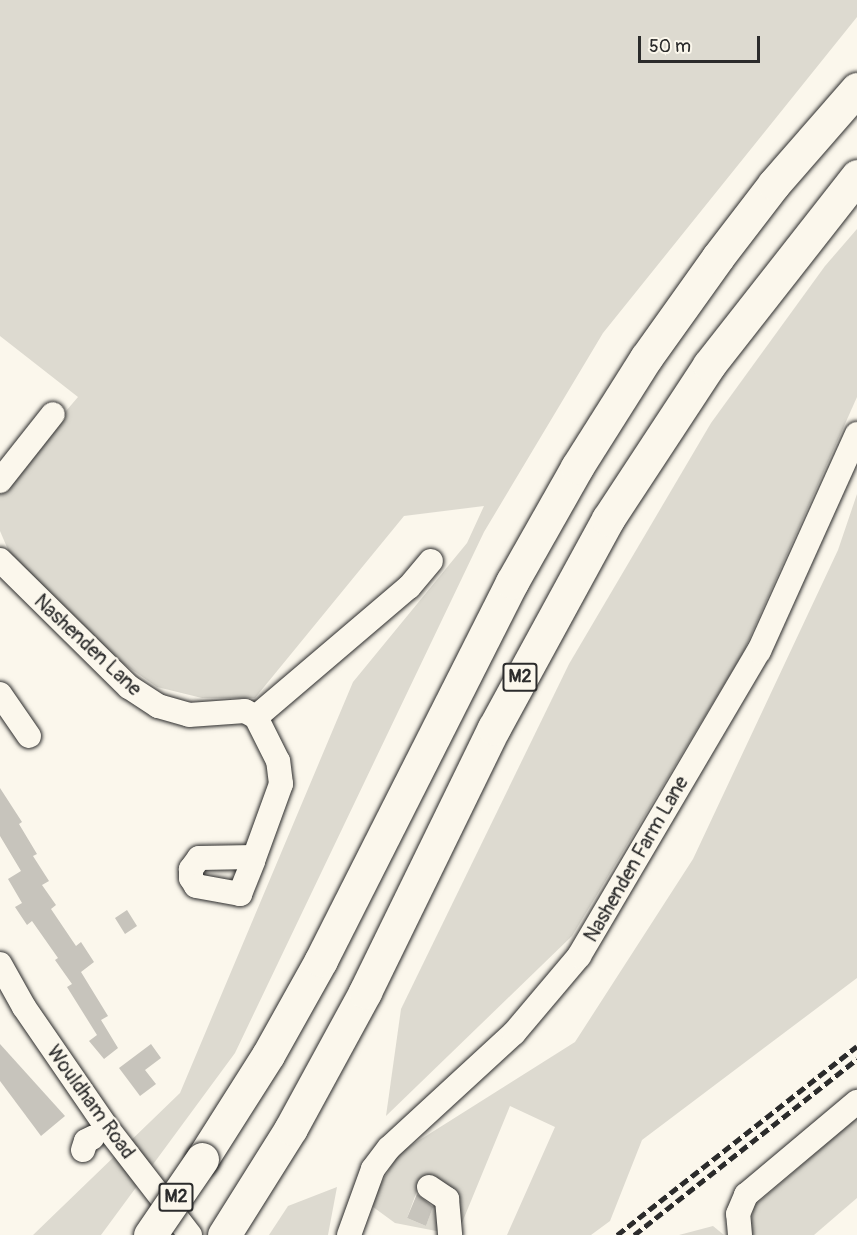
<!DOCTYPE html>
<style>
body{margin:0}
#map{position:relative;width:857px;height:1235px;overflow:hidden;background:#fbf7ec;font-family:Pangolin,sans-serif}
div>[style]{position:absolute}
.green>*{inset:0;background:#dddad0}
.building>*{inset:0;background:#c7c4bc}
.roads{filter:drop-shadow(0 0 2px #2b2b2b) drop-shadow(0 0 2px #2b2b2b)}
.minor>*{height:24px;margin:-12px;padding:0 12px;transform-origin:12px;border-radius:12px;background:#fbf7ec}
.highway>*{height:33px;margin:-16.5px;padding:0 16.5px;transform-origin:16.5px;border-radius:16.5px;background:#fbf7ec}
.rail>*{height:4.5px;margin-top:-2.25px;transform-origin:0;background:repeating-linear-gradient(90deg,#2b2b2b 0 9px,transparent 0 13.5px)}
.bridges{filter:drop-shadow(0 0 2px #2b2b2b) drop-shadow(0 0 2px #2b2b2b)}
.highway-bridge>*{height:33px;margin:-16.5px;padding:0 16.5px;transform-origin:16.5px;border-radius:16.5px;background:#fbf7ec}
span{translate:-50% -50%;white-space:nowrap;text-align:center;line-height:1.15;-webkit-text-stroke:4.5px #fbf7ec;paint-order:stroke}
.shield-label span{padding:2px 4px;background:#fbf7ec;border:2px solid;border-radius:4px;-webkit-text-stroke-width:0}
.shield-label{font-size:18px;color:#2b2b2b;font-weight:700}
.street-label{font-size:20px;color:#2b2b2b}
.scale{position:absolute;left:638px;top:36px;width:122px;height:27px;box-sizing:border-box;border:3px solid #2b2b2b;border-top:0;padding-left:8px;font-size:18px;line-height:21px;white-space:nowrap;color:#2b2b2b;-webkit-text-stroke:4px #fbf7ec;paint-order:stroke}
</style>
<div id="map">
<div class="green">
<i style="clip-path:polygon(0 0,857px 0,857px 17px,603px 333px,484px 532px,235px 1053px,101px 1235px,33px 1235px,180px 1093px,353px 682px,467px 543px,484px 506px,404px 516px,255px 698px,202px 698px,157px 687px,101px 648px,9px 552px,0 531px,0 488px,78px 397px,0 336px)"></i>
<i style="clip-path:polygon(857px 229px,857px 397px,743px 653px,572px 936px,386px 1116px,401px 1009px,569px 664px,711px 423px,825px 266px)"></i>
<i style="clip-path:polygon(evenodd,857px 494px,857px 978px,642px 1140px,610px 1221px,591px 1235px,507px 1235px,555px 1127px,510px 1106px,457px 1235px,395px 1223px,369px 1204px,399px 1153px,575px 1042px,693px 859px,838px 550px,857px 494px,417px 1191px,436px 1198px,426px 1226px,407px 1218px,417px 1191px)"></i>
<i style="clip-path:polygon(857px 1118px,857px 1198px,814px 1235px,749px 1235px,754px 1206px)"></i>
<i style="clip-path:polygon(337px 1187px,328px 1235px,269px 1235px,288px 1206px)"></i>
<i style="clip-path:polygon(713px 1226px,724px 1235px,679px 1235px)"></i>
</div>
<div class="building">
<i style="clip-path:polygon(0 788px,22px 822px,19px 824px,37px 854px,33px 856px,49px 881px,42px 885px,56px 905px,51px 909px,76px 946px,81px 942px,94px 962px,81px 972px,108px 1016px,101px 1020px,118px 1048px,104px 1059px,89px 1041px,97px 1035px,67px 987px,72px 984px,55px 960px,58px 958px,32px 921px,27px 925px,15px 907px,22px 903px,8px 879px,21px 871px,0 836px)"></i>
<i style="clip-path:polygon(127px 910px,137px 926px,125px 934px,115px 918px)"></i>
<i style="clip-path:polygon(0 1044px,65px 1116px,41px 1136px,0 1081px)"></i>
<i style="clip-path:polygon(151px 1044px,161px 1058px,145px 1070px,156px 1084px,140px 1096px,119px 1068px)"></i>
<i style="clip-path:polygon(417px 1194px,433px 1207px,426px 1226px,407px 1218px)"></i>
</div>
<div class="roads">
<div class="minor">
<i style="left:0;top:481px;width:85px;rotate:-51.7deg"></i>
<i style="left:0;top:560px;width:181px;rotate:44.6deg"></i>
<i style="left:129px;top:687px;width:35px;rotate:33deg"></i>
<i style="left:158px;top:706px;width:32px;rotate:16deg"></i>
<i style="left:189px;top:715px;width:56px;rotate:-4.1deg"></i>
<i style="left:245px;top:711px;width:13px;rotate:29deg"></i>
<i style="left:0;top:694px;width:51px;rotate:55.4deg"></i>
<i style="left:256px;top:717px;width:201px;rotate:-40.4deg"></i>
<i style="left:409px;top:587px;width:34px;rotate:-50deg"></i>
<i style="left:254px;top:857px;width:55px;rotate:179deg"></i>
<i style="left:199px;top:858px;width:14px;rotate:126deg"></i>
<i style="left:191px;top:869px;width:9px;rotate:90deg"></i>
<i style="left:191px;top:878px;width:9px;rotate:58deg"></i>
<i style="left:196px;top:886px;width:45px;rotate:10.3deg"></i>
<i style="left:240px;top:894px;width:35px;rotate:-68deg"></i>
<i style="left:253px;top:861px;width:82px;rotate:-70deg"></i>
<i style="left:281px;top:784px;width:23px;rotate:-97deg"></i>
<i style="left:278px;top:761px;width:49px;rotate:-116.6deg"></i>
<i style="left:0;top:964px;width:49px;rotate:60.8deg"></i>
<i style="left:24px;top:1007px;width:143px;rotate:55.5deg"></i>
<i style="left:105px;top:1125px;width:139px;rotate:52.3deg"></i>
<i style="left:83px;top:1150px;width:9px;rotate:-72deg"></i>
<i style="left:86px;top:1141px;width:7px;rotate:-27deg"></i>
<i style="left:429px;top:1187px;width:22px;rotate:34deg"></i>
<i style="left:447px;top:1199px;width:36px;rotate:85deg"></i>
<i style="left:349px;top:1235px;width:70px;rotate:-70deg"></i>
<i style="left:373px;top:1169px;width:26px;rotate:-53deg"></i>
<i style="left:389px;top:1148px;width:170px;rotate:-42.6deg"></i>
<i style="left:514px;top:1033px;width:101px;rotate:-49.8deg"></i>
<i style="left:579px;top:956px;width:354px;rotate:-59.5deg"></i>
<i style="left:759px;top:651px;width:238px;rotate:-65.7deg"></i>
<i style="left:740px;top:1235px;width:21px;rotate:-95deg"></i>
<i style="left:738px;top:1214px;width:21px;rotate:-67deg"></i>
<i style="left:746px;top:1195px;width:145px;rotate:-40deg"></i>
</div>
<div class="highway">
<i style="left:202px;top:1159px;width:123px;rotate:-57.6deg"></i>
<i style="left:268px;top:1055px;width:109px;rotate:-60.8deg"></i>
<i style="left:321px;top:960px;width:424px;rotate:-63.2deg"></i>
<i style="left:512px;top:582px;width:132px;rotate:-60.5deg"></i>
<i style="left:577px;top:467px;width:129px;rotate:-57.7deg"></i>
<i style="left:646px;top:358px;width:124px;rotate:-54.5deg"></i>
<i style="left:718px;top:257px;width:92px;rotate:-52.5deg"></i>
<i style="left:774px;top:184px;width:126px;rotate:-48.9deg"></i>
<i style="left:224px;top:1235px;width:126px;rotate:-57.9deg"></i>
<i style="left:291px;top:1128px;width:155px;rotate:-61.4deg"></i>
<i style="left:365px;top:992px;width:294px;rotate:-64deg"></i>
<i style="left:494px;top:728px;width:238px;rotate:-61.4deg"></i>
<i style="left:608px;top:519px;width:184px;rotate:-56.7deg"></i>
<i style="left:709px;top:365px;width:240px;rotate:-51.9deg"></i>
</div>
</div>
<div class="rail">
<i style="left:617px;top:1235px;width:305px;rotate:-38.2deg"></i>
<i style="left:634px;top:1235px;width:284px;rotate:-38.3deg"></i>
</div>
<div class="bridges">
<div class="highway-bridge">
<i style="left:150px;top:1235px;width:92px;rotate:-55.6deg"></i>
</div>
</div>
<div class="shield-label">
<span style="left:520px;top:677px">M2</span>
<span style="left:176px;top:1197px">M2</span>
</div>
<div class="street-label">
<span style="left:88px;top:645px;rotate:43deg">Nashenden Lane</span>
<span style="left:636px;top:859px;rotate:-60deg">Nashenden Farm Lane</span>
<span style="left:91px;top:1102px;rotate:54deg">Wouldham Road</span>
</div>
<div class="scale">50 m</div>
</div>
